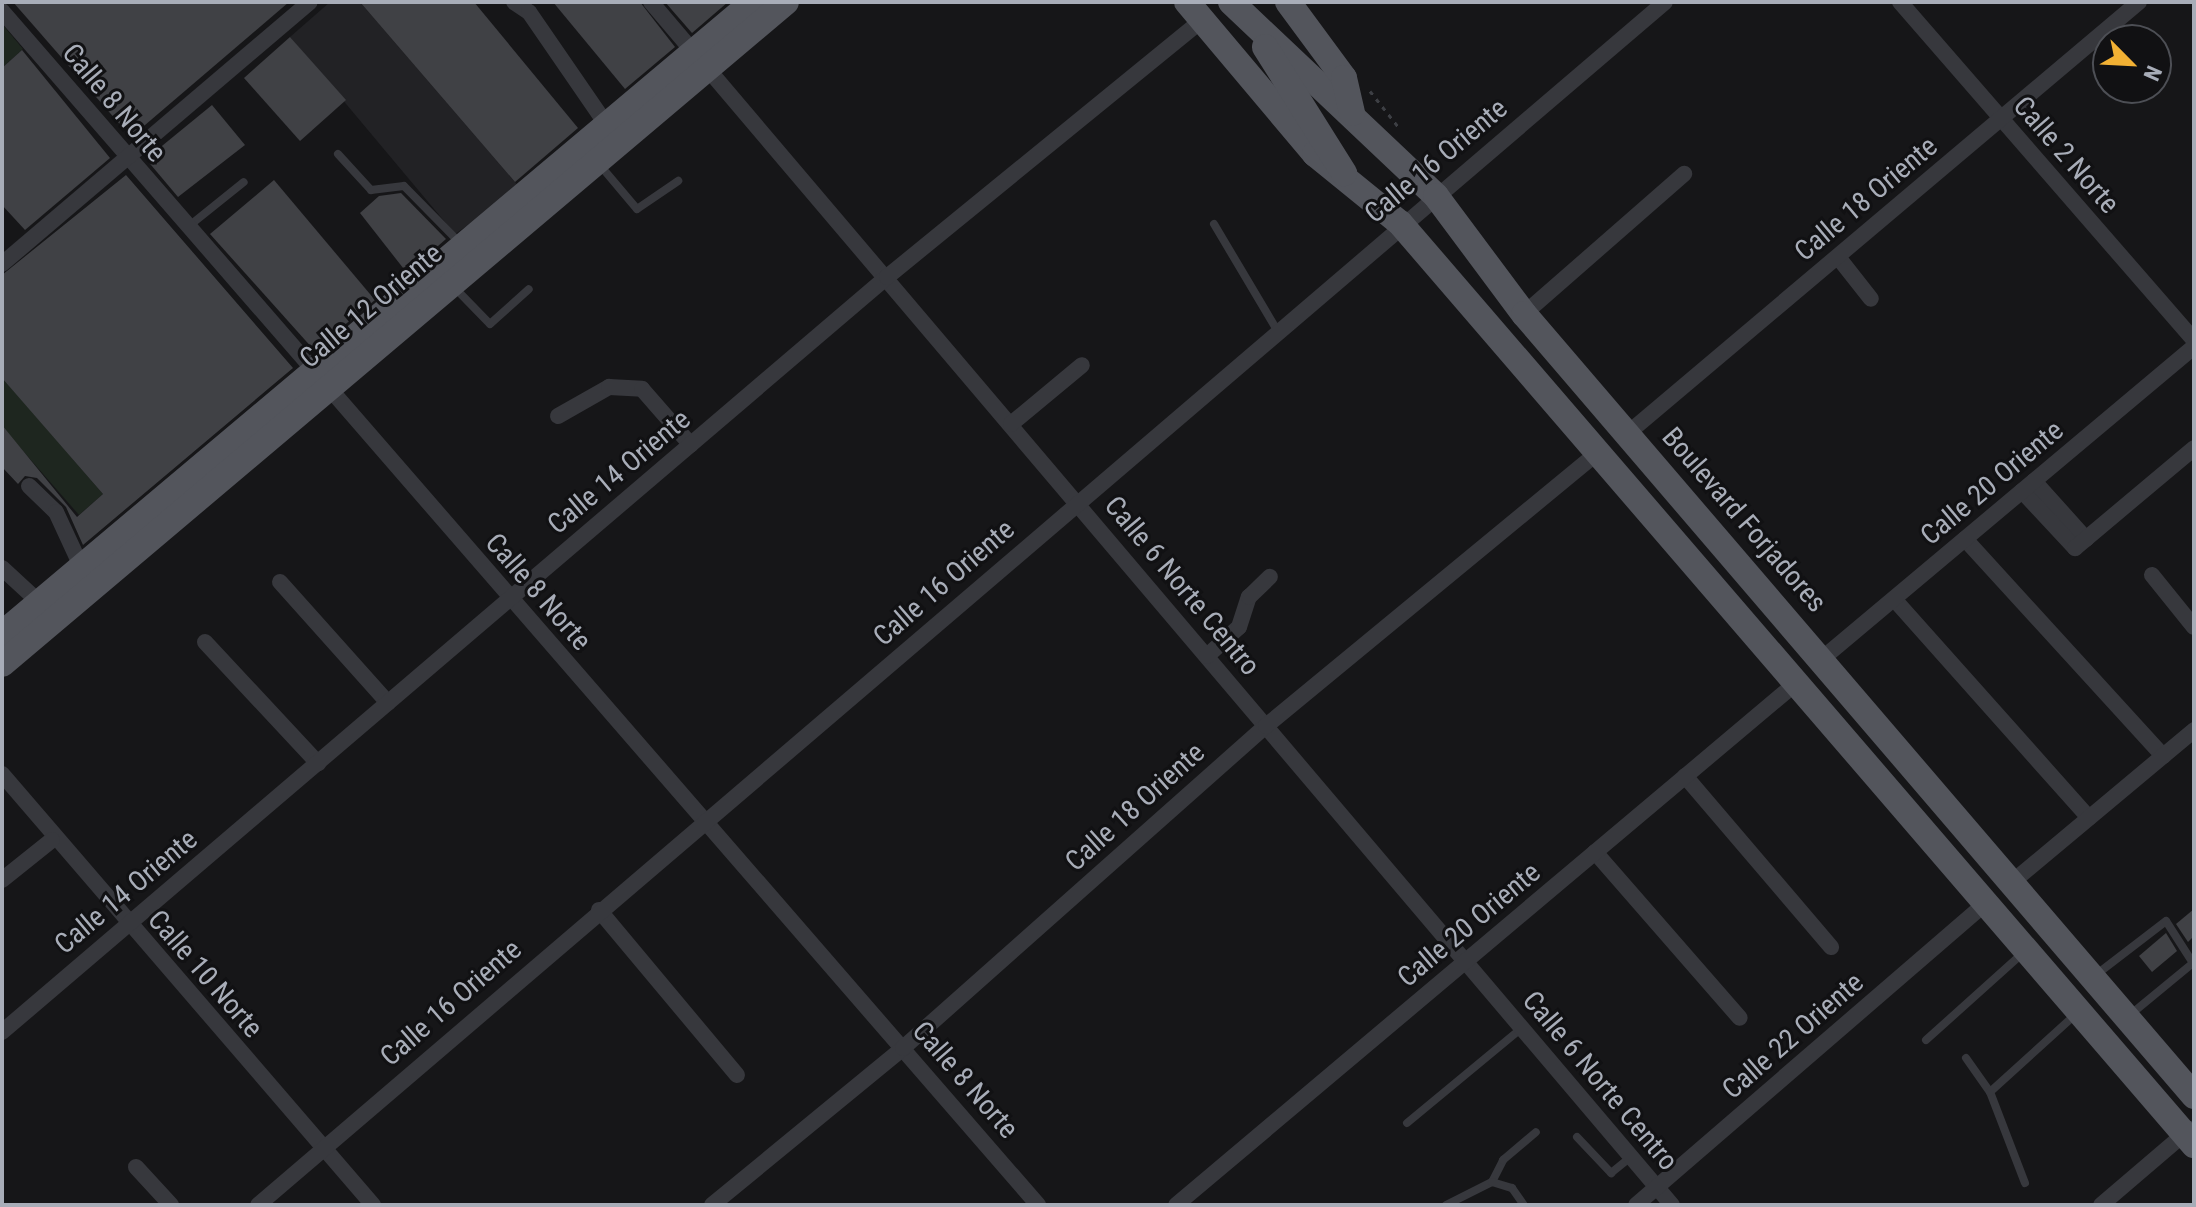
<!DOCTYPE html>
<style>
body{margin:0}
#map{position:relative;width:2196px;height:1207px;overflow:hidden;background:#161618;font-family:"Roboto Condensed",sans-serif}
div>[style]{position:absolute}
.built>*{inset:0;background:#222225}
.green>*{inset:0;background:#1e261f}
.building>*{inset:0;background:#404145}
.path>*{height:3px;margin-top:-1.5px;transform-origin:0;background:repeating-linear-gradient(90deg,#3d3f44 0 4px,transparent 0 10px)}
.lane>*{height:8px;margin:-4px;padding:0 4px;transform-origin:4px;border-radius:4px;background:#37383d}
.street>*{height:16px;margin:-8px;padding:0 8px;transform-origin:8px;border-radius:8px;background:#37383d}
.primary>*{height:26px;margin:-13px;padding:0 13px;transform-origin:13px;border-radius:13px;background:#53555c}
span{translate:-50% -50%;white-space:nowrap;text-align:center;line-height:1.15;-webkit-text-stroke:6px #111113;paint-order:stroke}
.street-label{font-size:28px;color:#a8adb8}
.frame{position:absolute;inset:0;border:4px solid #a8adb8;pointer-events:none}
.north{position:absolute;left:2092px;top:24px;width:80px;height:80px;box-sizing:border-box;background:#111113;border:2px solid #4d4f55;border-radius:50%;rotate:114deg;font-size:22px;font-weight:700;line-height:32px;text-align:center;color:#a8adb8}
.north::after{content:'';display:block;margin:auto;width:28px;height:36px;background:#f2b134;clip-path:polygon(50% 0,100% 100%,50% 72%,0 100%)}
</style>
<div id="map">
<div class="built">
<i style="clip-path:polygon(330px 2px,360px 2px,521px 189px,455px 234px,290px 37px)"></i>
</div>
<div class="green">
<i style="clip-path:polygon(2px 24px,23px 49px,2px 68px)"></i>
<i style="clip-path:polygon(2px 377px,103px 494px,79px 515px,2px 427px)"></i>
</div>
<div class="building">
<i style="clip-path:polygon(13px 2px,289px 2px,131px 137px)"></i>
<i style="clip-path:polygon(360px 2px,474px 2px,578px 128px,515px 182px)"></i>
<i style="clip-path:polygon(553px 2px,640px 2px,675px 47px,625px 89px)"></i>
<i style="clip-path:polygon(665px 2px,728px 2px,692px 33px)"></i>
<i style="clip-path:polygon(290px 37px,346px 100px,300px 141px,244px 78px)"></i>
<i style="clip-path:polygon(22px 50px,110px 158px,25px 230px,2px 205px,2px 68px)"></i>
<i style="clip-path:polygon(212px 105px,245px 145px,178px 197px,146px 159px)"></i>
<i style="clip-path:polygon(126px 175px,293px 368px,83px 545px,66px 507px,37px 478px,25px 476px,18px 484px,2px 467px,2px 425px,77px 517px,103px 494px,2px 378px,2px 275px)"></i>
<i style="clip-path:polygon(274px 180px,375px 300px,314px 350px,210px 234px)"></i>
<i style="clip-path:polygon(401px 193px,446px 239px,407px 273px,360px 213px,379px 196px)"></i>
<i style="clip-path:polygon(2194px 909px,2194px 936px,2188px 942px,2176px 924px)"></i>
<i style="clip-path:polygon(2166px 933px,2177px 951px,2152px 972px,2139px 956px)"></i>
</div>
<div class="path">
<i style="left:1370px;top:91px;width:48px;rotate:51.7deg"></i>
</div>
<div class="lane">
<i style="left:338px;top:154px;width:49px;rotate:47.5deg"></i>
<i style="left:371px;top:190px;width:33px;rotate:-7deg"></i>
<i style="left:404px;top:186px;width:81px;rotate:45.5deg"></i>
<i style="left:599px;top:164px;width:59px;rotate:49.8deg"></i>
<i style="left:637px;top:209px;width:50px;rotate:-34.3deg"></i>
<i style="left:1214px;top:224px;width:123px;rotate:59.3deg"></i>
<i style="left:189px;top:226px;width:70px;rotate:-38.7deg"></i>
<i style="left:453px;top:286px;width:53px;rotate:45.8deg"></i>
<i style="left:490px;top:324px;width:52px;rotate:-41.9deg"></i>
<i style="left:2097px;top:974px;width:87px;rotate:-37.5deg"></i>
<i style="left:2166px;top:921px;width:50px;rotate:57.3deg"></i>
<i style="left:2193px;top:963px;width:82px;rotate:140.5deg"></i>
<i style="left:1926px;top:1040px;width:132px;rotate:-41.9deg"></i>
<i style="left:1966px;top:1058px;width:42px;rotate:54.8deg"></i>
<i style="left:1407px;top:1123px;width:149px;rotate:-39.6deg"></i>
<i style="left:1577px;top:1137px;width:50px;rotate:46.6deg"></i>
<i style="left:1611px;top:1173px;width:26px;rotate:-39deg"></i>
<i style="left:1492px;top:1182px;width:25px;rotate:-63deg"></i>
<i style="left:1503px;top:1160px;width:43px;rotate:-40.3deg"></i>
<i style="left:2025px;top:1183px;width:97px;rotate:-111deg"></i>
<i style="left:1990px;top:1092px;width:116px;rotate:-42.2deg"></i>
<i style="left:1446px;top:1205px;width:51px;rotate:-26.6deg"></i>
<i style="left:1492px;top:1182px;width:21px;rotate:17deg"></i>
<i style="left:1512px;top:1188px;width:21px;rotate:55deg"></i>
</div>
<div class="street">
<i style="left:514px;top:2px;width:18px;rotate:34deg"></i>
<i style="left:529px;top:12px;width:136px;rotate:55.5deg"></i>
<i style="left:651px;top:2px;width:1578px;rotate:49.68deg"></i>
<i style="left:1900px;top:2px;width:448px;rotate:49deg"></i>
<i style="left:2px;top:11px;width:1581px;rotate:49.05deg"></i>
<i style="left:1838px;top:257px;width:53px;rotate:51.8deg"></i>
<i style="left:2px;top:264px;width:404px;rotate:-40.4deg"></i>
<i style="left:1524px;top:314px;width:213px;rotate:-41.2deg"></i>
<i style="left:558px;top:416px;width:59px;rotate:-29.6deg"></i>
<i style="left:609px;top:387px;width:33px;rotate:3deg"></i>
<i style="left:642px;top:389px;width:74px;rotate:48.8deg"></i>
<i style="left:1011px;top:424px;width:92px;rotate:-39.7deg"></i>
<i style="left:1627px;top:434px;width:670px;rotate:-40.16deg"></i>
<i style="left:2034px;top:481px;width:78px;rotate:48.1deg"></i>
<i style="left:29px;top:486px;width:37px;rotate:44deg"></i>
<i style="left:56px;top:512px;width:60px;rotate:65.2deg"></i>
<i style="left:2022px;top:491px;width:78px;rotate:47.1deg"></i>
<i style="left:2075px;top:548px;width:155px;rotate:-40deg"></i>
<i style="left:1965px;top:539px;width:294px;rotate:47.6deg"></i>
<i style="left:2px;top:568px;width:50px;rotate:42.6deg"></i>
<i style="left:2152px;top:575px;width:67px;rotate:51.1deg"></i>
<i style="left:280px;top:582px;width:162px;rotate:48.2deg"></i>
<i style="left:1894px;top:599px;width:293px;rotate:48.3deg"></i>
<i style="left:205px;top:642px;width:166px;rotate:47deg"></i>
<i style="left:1207px;top:656px;width:43px;rotate:-42.2deg"></i>
<i style="left:1239px;top:627px;width:32px;rotate:-72deg"></i>
<i style="left:1249px;top:597px;width:29px;rotate:-44deg"></i>
<i style="left:1823px;top:658px;width:484px;rotate:-40deg"></i>
<i style="left:2px;top:774px;width:569px;rotate:49.28deg"></i>
<i style="left:1685px;top:776px;width:225px;rotate:49.5deg"></i>
<i style="left:1595px;top:852px;width:220px;rotate:48.9deg"></i>
<i style="left:2px;top:880px;width:64px;rotate:-38.7deg"></i>
<i style="left:2010px;top:884px;width:240px;rotate:-39.9deg"></i>
<i style="left:599px;top:910px;width:215px;rotate:50.1deg"></i>
<i style="left:2px;top:1032px;width:1163px;rotate:-40.47deg"></i>
<i style="left:887px;top:277px;width:407px;rotate:-39.2deg"></i>
<i style="left:136px;top:1167px;width:52px;rotate:47.4deg"></i>
<i style="left:258px;top:1205px;width:1851px;rotate:-40.53deg"></i>
<i style="left:712px;top:1205px;width:247px;rotate:-39.4deg"></i>
<i style="left:903px;top:1048px;width:485px;rotate:-41.6deg"></i>
<i style="left:1266px;top:726px;width:429px;rotate:-39.5deg"></i>
<i style="left:1176px;top:1205px;width:809px;rotate:-40.09deg"></i>
<i style="left:1636px;top:1205px;width:458px;rotate:-40.8deg"></i>
<i style="left:2101px;top:1205px;width:117px;rotate:-40.5deg"></i>
</div>
<div class="primary">
<i style="left:1187px;top:2px;width:199px;rotate:49.9deg"></i>
<i style="left:1315px;top:154px;width:109px;rotate:39.1deg"></i>
<i style="left:1400px;top:223px;width:1217px;rotate:49.27deg"></i>
<i style="left:1231px;top:2px;width:282px;rotate:43.4deg"></i>
<i style="left:1436px;top:196px;width:147px;rotate:53.3deg"></i>
<i style="left:1524px;top:314px;width:1030px;rotate:49.41deg"></i>
<i style="left:1288px;top:2px;width:94px;rotate:53.6deg"></i>
<i style="left:1344px;top:78px;width:36px;rotate:77deg"></i>
<i style="left:1265px;top:47px;width:149px;rotate:57.9deg"></i>
<i style="left:2px;top:634px;width:982px;rotate:-40.08deg"></i>
<i style="left:2px;top:664px;width:1026px;rotate:-40.18deg"></i>
</div>
<div class="street-label">
<span style="left:114px;top:103px;rotate:50deg">Calle 8 Norte</span>
<span style="left:2066px;top:155px;rotate:49deg">Calle 2 Norte</span>
<span style="left:1436px;top:161px;rotate:-40deg">Calle 16 Oriente</span>
<span style="left:1866px;top:199px;rotate:-40deg">Calle 18 Oriente</span>
<span style="left:371px;top:306px;rotate:-40deg">Calle 12 Oriente</span>
<span style="left:619px;top:472px;rotate:-40deg">Calle 14 Oriente</span>
<span style="left:1992px;top:483px;rotate:-40deg">Calle 20 Oriente</span>
<span style="left:1744px;top:520px;rotate:49deg">Boulevard Forjadores</span>
<span style="left:944px;top:583px;rotate:-41deg">Calle 16 Oriente</span>
<span style="left:1182px;top:586px;rotate:50deg">Calle 6 Norte Centro</span>
<span style="left:538px;top:592px;rotate:49deg">Calle 8 Norte</span>
<span style="left:1135px;top:807px;rotate:-42deg">Calle 18 Oriente</span>
<span style="left:126px;top:892px;rotate:-40deg">Calle 14 Oriente</span>
<span style="left:1469px;top:925px;rotate:-40deg">Calle 20 Oriente</span>
<span style="left:205px;top:974px;rotate:49deg">Calle 10 Norte</span>
<span style="left:451px;top:1003px;rotate:-41deg">Calle 16 Oriente</span>
<span style="left:1793px;top:1036px;rotate:-41deg">Calle 22 Oriente</span>
<span style="left:965px;top:1080px;rotate:49deg">Calle 8 Norte</span>
<span style="left:1600px;top:1081px;rotate:50deg">Calle 6 Norte Centro</span>
</div>
<div class="frame"></div>
<div class="north">N</div>
</div>
